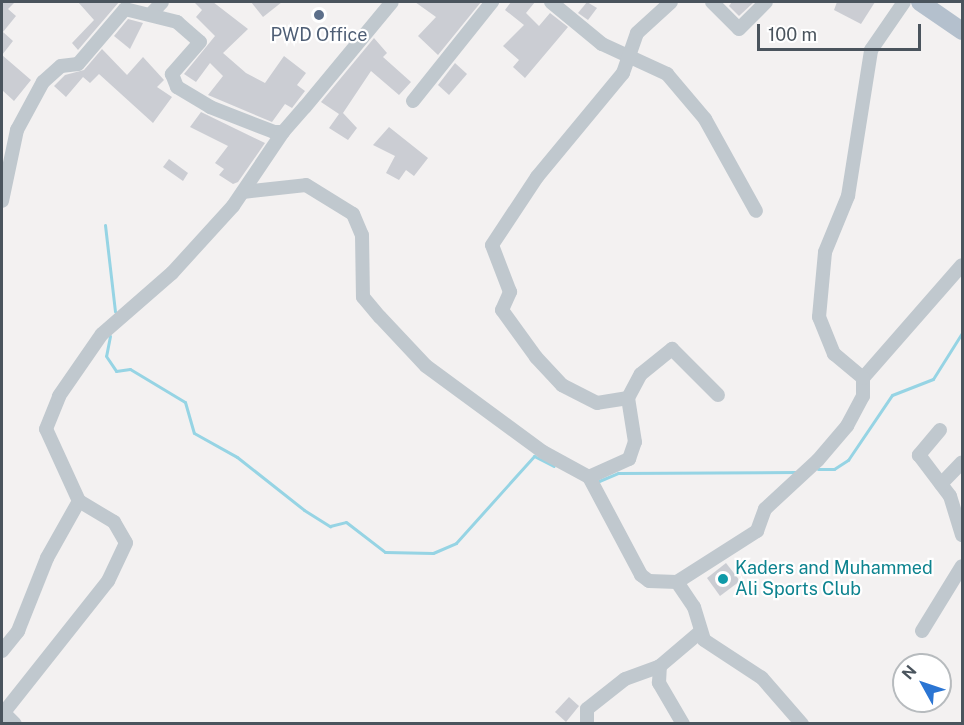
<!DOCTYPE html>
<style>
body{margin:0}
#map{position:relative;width:964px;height:725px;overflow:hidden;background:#f3f1f1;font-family:"Public Sans",sans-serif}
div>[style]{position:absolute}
.stream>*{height:3px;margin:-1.5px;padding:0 1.5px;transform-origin:1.5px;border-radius:1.5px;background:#96d4e4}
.building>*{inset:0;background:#cbcdd3}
.minor>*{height:14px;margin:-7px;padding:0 7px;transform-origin:7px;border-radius:7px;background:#c0c8ce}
.major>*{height:18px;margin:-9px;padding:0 9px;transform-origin:9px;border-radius:9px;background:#b4c0cd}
.dots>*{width:16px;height:16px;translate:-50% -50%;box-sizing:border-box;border:3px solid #fff;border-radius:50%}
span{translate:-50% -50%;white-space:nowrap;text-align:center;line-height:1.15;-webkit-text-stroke:4.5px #fff;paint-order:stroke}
.service-label{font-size:18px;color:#4e5e75}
.culture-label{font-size:18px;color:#0d838f}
.left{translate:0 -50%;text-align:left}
.frame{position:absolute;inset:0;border:3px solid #4a545d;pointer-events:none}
.north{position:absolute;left:892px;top:653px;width:60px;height:60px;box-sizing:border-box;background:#fff;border:2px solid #b7bbbe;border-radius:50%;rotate:310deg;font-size:16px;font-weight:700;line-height:24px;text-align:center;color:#4a545d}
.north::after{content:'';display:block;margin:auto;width:21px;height:27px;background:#2b75d3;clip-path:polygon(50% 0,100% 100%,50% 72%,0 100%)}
.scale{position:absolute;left:757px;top:24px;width:164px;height:27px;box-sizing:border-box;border:3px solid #4a545d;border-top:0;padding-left:8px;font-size:18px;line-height:21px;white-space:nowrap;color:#4a545d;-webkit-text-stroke:4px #fff;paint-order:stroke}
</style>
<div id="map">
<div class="stream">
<i style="left:105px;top:225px;width:87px;rotate:83.4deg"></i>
<i style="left:110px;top:336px;width:20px;rotate:101deg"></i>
<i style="left:106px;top:356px;width:18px;rotate:56deg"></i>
<i style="left:116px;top:371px;width:14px;rotate:-8deg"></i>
<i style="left:130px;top:369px;width:64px;rotate:31deg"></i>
<i style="left:185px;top:402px;width:32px;rotate:74deg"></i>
<i style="left:194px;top:433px;width:49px;rotate:29.2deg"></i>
<i style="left:237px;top:457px;width:85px;rotate:38.3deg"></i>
<i style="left:304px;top:510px;width:31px;rotate:32deg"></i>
<i style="left:330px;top:526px;width:16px;rotate:-14deg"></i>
<i style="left:346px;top:522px;width:49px;rotate:37.6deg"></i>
<i style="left:385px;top:552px;width:48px;rotate:1.2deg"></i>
<i style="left:433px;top:553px;width:25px;rotate:-23deg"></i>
<i style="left:456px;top:543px;width:117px;rotate:-48.1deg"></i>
<i style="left:534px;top:456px;width:22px;rotate:27deg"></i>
<i style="left:818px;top:469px;width:16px"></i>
<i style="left:834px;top:469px;width:17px;rotate:-33deg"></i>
<i style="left:848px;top:460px;width:78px;rotate:-55.9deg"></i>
<i style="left:892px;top:395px;width:44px;rotate:-21.3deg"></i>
<i style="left:933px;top:379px;width:54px;rotate:-57.8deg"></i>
<i style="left:599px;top:481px;width:21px;rotate:-23deg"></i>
<i style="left:618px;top:473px;width:179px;rotate:-0.3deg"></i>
</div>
<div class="building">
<i style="clip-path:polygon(2px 2px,15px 2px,8px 9px,16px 16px,3px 32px,13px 41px,2px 55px,31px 80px,14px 101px,2px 90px)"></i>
<i style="clip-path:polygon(78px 2px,119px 2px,78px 50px,72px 43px,94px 20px)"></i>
<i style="clip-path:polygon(194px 2px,213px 2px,248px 29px,223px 53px,246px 73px,265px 83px,284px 56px,306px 73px,297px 85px,305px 91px,292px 108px,285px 104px,272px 122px,208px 95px,223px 76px,210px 63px,196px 82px,184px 74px,215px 36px,196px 17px,202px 10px)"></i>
<i style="clip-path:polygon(251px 2px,282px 2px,263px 17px)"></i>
<i style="clip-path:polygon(415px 2px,481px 2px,438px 55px,418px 36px,436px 17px)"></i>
<i style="clip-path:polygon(511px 2px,535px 2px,526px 13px,539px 26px,550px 13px,568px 27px,525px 78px,513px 67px,519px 60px,503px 46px,524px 25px,505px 10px)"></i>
<i style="clip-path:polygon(587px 2px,597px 8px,588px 20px,578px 13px)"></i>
<i style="clip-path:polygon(732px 2px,754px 2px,739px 16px,729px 6px)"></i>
<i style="clip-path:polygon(837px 2px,875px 2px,861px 24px,834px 10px)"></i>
<i style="clip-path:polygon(128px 19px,143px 23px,130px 49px,114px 36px)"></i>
<i style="clip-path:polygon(374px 38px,387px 53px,383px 57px,411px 82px,399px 95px,371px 71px,343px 113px,357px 128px,348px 140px,329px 128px,339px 114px,321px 102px)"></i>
<i style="clip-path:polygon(102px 49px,127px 75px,143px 57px,164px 80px,157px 87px,172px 97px,153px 123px,99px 74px,90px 83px,83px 77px,66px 97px,54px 86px,65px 75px,84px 70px)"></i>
<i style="clip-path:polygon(455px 63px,467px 74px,449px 95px,438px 85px)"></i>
<i style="clip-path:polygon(201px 112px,265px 143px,238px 182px,233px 184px,219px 175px,224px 169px,215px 163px,228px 146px,190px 127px)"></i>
<i style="clip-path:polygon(389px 127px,428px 158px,414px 176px,406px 170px,399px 180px,386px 173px,395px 156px,373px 145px)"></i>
<i style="clip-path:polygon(169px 159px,188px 173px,183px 181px,163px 167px)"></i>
<i style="clip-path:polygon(726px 563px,740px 581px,720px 596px,707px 578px)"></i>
<i style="clip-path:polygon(569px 697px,579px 706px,566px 722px,555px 712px)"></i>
</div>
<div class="minor">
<i style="left:551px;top:2px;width:66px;rotate:39.5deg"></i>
<i style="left:602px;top:44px;width:72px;rotate:24.8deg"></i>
<i style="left:667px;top:74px;width:59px;rotate:49.8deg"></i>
<i style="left:705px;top:119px;width:105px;rotate:61deg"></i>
<i style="left:712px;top:2px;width:38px;rotate:45deg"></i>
<i style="left:739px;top:29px;width:38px;rotate:-45deg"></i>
<i style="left:151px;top:14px;width:16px;rotate:-47deg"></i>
<i style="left:413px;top:101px;width:127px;rotate:-51.4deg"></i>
<i style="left:243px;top:192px;width:63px;rotate:-6.3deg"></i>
<i style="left:306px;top:185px;width:55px;rotate:31.7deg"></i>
<i style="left:353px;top:214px;width:23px;rotate:67deg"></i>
<i style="left:362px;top:235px;width:62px;rotate:89.1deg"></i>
<i style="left:363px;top:297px;width:26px;rotate:50deg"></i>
<i style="left:380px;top:317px;width:67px;rotate:46.8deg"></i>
<i style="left:426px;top:366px;width:145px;rotate:36.3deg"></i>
<i style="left:543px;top:452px;width:52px;rotate:28.5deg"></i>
<i style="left:589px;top:477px;width:111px;rotate:62deg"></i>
<i style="left:641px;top:575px;width:10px;rotate:37deg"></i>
<i style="left:649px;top:581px;width:28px;rotate:2deg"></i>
<i style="left:677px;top:582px;width:30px;rotate:56deg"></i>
<i style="left:694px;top:607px;width:34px;rotate:73deg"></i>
<i style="left:704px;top:640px;width:69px;rotate:33.2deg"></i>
<i style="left:762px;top:678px;width:61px;rotate:49deg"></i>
<i style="left:2px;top:201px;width:73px;rotate:-78.1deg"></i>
<i style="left:17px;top:130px;width:55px;rotate:-61.6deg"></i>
<i style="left:43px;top:82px;width:24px;rotate:-42deg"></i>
<i style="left:61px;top:66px;width:17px;rotate:-7deg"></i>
<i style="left:78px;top:64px;width:72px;rotate:-49.5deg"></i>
<i style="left:125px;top:9px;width:54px;rotate:14deg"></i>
<i style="left:177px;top:22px;width:30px;rotate:41deg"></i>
<i style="left:200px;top:42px;width:43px;rotate:131.2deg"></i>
<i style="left:172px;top:74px;width:14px;rotate:69deg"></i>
<i style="left:177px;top:87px;width:39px;rotate:31deg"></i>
<i style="left:210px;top:107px;width:69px;rotate:21.3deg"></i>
<i style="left:274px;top:132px;width:9px"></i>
<i style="left:283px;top:132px;width:33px;rotate:-49deg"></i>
<i style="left:305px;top:107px;width:136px;rotate:-50.4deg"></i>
<i style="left:863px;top:378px;width:150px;rotate:-48.8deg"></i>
<i style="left:628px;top:398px;width:31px;rotate:171deg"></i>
<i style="left:597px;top:403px;width:39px;rotate:-153deg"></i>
<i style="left:562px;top:385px;width:38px;rotate:-133deg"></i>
<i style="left:536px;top:357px;width:58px;rotate:-125.9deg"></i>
<i style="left:502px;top:310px;width:20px;rotate:-66deg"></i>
<i style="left:510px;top:292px;width:50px;rotate:-111deg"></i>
<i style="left:492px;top:245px;width:82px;rotate:-56.5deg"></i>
<i style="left:537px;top:177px;width:135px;rotate:-50.4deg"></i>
<i style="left:623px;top:73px;width:42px;rotate:-70.7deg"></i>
<i style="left:637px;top:33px;width:46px;rotate:-42.4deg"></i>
<i style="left:940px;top:430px;width:33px;rotate:130deg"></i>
<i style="left:919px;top:455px;width:51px;rotate:52.9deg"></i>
<i style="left:950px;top:496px;width:41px;rotate:72.9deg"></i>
<i style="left:589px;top:477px;width:44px;rotate:-24.2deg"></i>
<i style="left:629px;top:459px;width:18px;rotate:-71deg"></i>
<i style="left:635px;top:442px;width:45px;rotate:-99deg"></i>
<i style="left:628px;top:398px;width:27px;rotate:-62deg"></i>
<i style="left:641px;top:374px;width:40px;rotate:-39deg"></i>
<i style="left:672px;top:349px;width:65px;rotate:45deg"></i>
<i style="left:941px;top:484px;width:30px;rotate:-46deg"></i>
<i style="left:79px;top:501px;width:79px;rotate:-114.6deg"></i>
<i style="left:46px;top:429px;width:35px;rotate:-68deg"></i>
<i style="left:59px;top:396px;width:75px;rotate:-55.3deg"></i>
<i style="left:102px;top:334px;width:93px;rotate:-41.1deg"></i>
<i style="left:172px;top:273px;width:91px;rotate:-47.7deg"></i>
<i style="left:233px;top:206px;width:89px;rotate:-56deg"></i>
<i style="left:677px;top:582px;width:95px;rotate:-32.5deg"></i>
<i style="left:757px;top:531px;width:23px;rotate:-70deg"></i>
<i style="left:765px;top:509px;width:72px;rotate:-42.8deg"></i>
<i style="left:818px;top:460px;width:45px;rotate:-49.5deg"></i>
<i style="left:847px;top:426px;width:34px;rotate:-62deg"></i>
<i style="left:863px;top:396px;width:18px;rotate:-90deg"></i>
<i style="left:863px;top:378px;width:38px;rotate:-140deg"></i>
<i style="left:834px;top:354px;width:40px;rotate:-112deg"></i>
<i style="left:819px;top:317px;width:65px;rotate:-84.7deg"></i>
<i style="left:825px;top:252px;width:61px;rotate:-67.7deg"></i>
<i style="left:848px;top:196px;width:148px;rotate:-81deg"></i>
<i style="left:871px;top:50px;width:58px;rotate:-55.5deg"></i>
<i style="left:922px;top:631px;width:76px;rotate:-58.4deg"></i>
<i style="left:2px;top:651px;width:26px;rotate:-51deg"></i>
<i style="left:18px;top:631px;width:79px;rotate:-68.3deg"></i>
<i style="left:47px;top:558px;width:65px;rotate:-60.7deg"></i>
<i style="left:79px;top:501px;width:41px;rotate:31deg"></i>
<i style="left:114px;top:522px;width:24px;rotate:60deg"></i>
<i style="left:126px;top:543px;width:42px;rotate:115.3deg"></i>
<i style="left:108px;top:581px;width:167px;rotate:128.4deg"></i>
<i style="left:2px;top:711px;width:18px;rotate:45deg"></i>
<i style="left:587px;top:724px;width:15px;rotate:-90deg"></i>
<i style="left:587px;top:709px;width:48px;rotate:-38.3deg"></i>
<i style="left:625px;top:679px;width:37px;rotate:-20deg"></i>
<i style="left:683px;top:724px;width:48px;rotate:-120.3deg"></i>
<i style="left:659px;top:683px;width:17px;rotate:-87deg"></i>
<i style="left:660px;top:666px;width:52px;rotate:-40.4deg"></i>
</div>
<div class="major">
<i style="left:920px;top:2px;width:51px;rotate:34.6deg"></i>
</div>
<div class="dots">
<i style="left:319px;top:15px;background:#5c6f8a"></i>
<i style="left:723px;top:579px;background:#0f9aa8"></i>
</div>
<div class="service-label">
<span style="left:319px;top:35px">PWD Office</span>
</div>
<div class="culture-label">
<span class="left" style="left:735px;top:579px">Kaders and Muhammed<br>Ali Sports Club</span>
</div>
<div class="frame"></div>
<div class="north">N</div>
<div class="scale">100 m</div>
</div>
